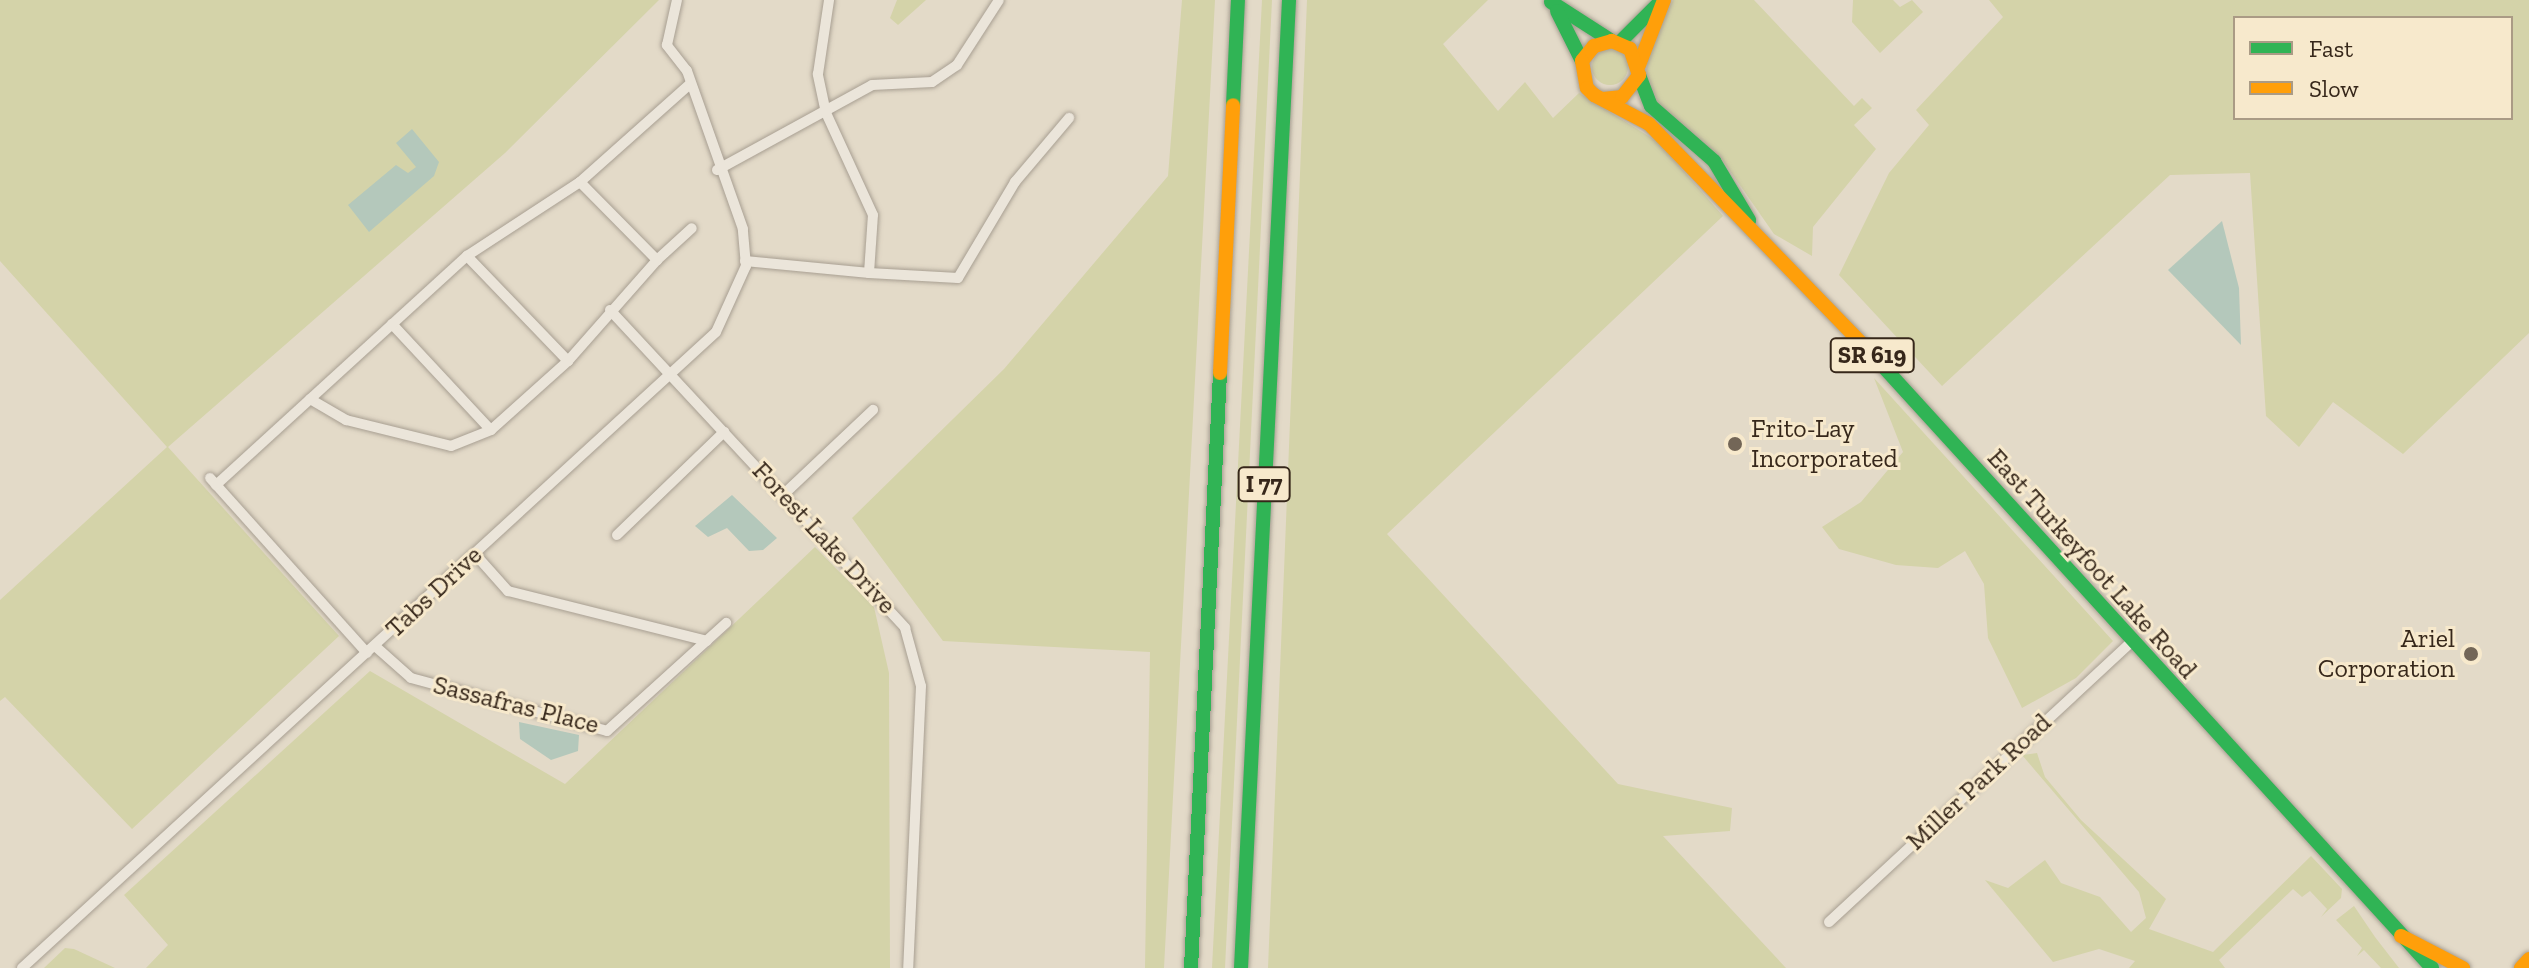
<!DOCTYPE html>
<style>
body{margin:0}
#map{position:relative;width:2529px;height:968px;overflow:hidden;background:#e3dac8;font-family:"Zilla Slab",serif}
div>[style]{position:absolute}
.green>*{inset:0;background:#d4d3a9}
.round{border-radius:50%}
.water>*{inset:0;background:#b4c8bb}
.roads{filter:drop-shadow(0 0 2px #a89f92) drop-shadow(0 0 2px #a89f92)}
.street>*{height:10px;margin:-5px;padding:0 5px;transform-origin:5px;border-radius:5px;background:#ebe5da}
.fast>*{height:14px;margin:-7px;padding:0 7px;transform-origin:7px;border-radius:7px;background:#30b455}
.slow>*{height:14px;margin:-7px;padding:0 7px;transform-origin:7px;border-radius:7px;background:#ff9f0a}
.dots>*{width:22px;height:22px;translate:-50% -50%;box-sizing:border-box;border:4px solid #f7e9cc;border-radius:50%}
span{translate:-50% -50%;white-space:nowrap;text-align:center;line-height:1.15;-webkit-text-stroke:6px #f7e9cc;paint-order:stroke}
.shield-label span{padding:2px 6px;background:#f7e9cc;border:2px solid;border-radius:6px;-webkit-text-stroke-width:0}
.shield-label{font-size:24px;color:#36271a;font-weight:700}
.poi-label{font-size:26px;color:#36271a}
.left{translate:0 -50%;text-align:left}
.right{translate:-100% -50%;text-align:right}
.street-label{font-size:26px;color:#36271a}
.legend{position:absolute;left:2233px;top:16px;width:280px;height:104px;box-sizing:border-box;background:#f7e9cc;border:2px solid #aa9b85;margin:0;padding:10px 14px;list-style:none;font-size:24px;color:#36271a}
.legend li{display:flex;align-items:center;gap:16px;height:40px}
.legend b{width:40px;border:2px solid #aa9b85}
</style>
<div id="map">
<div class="green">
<i style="clip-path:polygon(0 0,659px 0,505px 153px,168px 447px,339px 636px,132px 829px,5px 697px,0 701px,0 600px,167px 447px,0 261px)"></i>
<i style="clip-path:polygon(897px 0,926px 0,898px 25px,890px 18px)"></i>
<i style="clip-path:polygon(1182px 0,1215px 0,1164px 968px,1145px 968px,1150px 652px,943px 641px,852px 518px,1004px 369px,1168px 176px)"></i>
<i style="clip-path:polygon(1262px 0,1272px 0,1225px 968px,1212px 968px)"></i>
<i style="clip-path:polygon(1307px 0,1488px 0,1443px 44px,1498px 111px,1525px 82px,1553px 118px,1579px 93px,1658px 142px,1723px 216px,1387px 534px,1618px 784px,1732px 808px,1730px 831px,1663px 836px,1786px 968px,1268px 968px)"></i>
<i style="clip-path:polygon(1673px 0,1754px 0,1854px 106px,1862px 98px,1872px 108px,1854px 125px,1876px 149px,1813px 227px,1812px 256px,1774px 234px,1721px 158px,1658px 103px,1646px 75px,1648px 52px)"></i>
<i style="clip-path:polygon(1853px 0,1893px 0,1900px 7px,1912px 0,1923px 12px,1880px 53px,1852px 22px)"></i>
<i style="clip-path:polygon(evenodd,1989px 0,2529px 0,2529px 333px,2403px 454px,2333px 402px,2299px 447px,2266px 416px,2250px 173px,2170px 175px,1942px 386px,1839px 275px,1889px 173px,1929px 125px,1916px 110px,2003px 17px,1989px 0,2235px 18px,2511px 18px,2511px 118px,2235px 118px,2235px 18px)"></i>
<i class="round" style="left:1592px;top:49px;width:36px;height:36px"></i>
<i style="clip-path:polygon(1874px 378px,2113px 641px,2076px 678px,2022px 708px,1988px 638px,1984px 584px,1965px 551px,1938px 568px,1896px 565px,1839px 549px,1822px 527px,1861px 502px,1903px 452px)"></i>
<i style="clip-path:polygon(815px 547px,874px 607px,889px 673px,890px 968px,146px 968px,168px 945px,124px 895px,370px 671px,565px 784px)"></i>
<i style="clip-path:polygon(2037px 753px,2045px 777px,2081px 820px,2166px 899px,2149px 929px,2213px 952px,2311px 856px,2342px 889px,2341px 898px,2321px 917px,2327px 909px,2310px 891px,2302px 897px,2293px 889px,2219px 960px,2225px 968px,2129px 968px,2135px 961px,2099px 949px,2053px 962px,1985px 880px,2008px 888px,2045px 860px,2061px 883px,2100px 897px,2131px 932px,2146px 918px,2139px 892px,2022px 755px)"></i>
<i style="clip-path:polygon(2354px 906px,2375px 937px,2399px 968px,2381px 968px,2364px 950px,2357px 956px,2362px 948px,2336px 920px)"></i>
<i style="clip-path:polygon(65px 948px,74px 949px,115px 968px,44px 968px)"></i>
</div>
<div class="water">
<i style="clip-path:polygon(412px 129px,439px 162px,434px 176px,369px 232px,348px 205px,396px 165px,408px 173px,416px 167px,396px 143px)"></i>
<i style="clip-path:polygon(2222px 221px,2239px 288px,2241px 345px,2168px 270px)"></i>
<i style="clip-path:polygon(732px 495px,777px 538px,763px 550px,749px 551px,727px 528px,708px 537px,695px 526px)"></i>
<i style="clip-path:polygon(519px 722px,579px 735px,578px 751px,551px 760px,520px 739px)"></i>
</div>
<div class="roads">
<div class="street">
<i style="left:690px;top:84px;width:147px;rotate:138.3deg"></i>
<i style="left:580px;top:182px;width:110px;rotate:45.4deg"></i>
<i style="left:657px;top:260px;width:47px;rotate:-42.4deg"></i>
<i style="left:717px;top:170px;width:177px;rotate:-28.7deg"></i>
<i style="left:872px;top:85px;width:60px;rotate:-2.9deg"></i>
<i style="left:932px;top:82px;width:30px;rotate:-34deg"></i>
<i style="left:957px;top:65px;width:77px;rotate:-57.1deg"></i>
<i style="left:580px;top:182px;width:135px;rotate:146.8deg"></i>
<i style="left:467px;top:256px;width:146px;rotate:46.1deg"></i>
<i style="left:568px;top:361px;width:135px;rotate:-48.6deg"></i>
<i style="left:745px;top:261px;width:125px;rotate:5.5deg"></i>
<i style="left:869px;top:273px;width:58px;rotate:-86.1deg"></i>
<i style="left:873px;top:215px;width:112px;rotate:-114.7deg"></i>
<i style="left:826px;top:113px;width:40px;rotate:-102deg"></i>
<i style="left:818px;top:74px;width:75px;rotate:-81.5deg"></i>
<i style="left:869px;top:273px;width:89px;rotate:3.2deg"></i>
<i style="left:958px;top:278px;width:112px;rotate:-59.3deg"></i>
<i style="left:1015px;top:182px;width:84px;rotate:-49.8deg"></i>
<i style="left:610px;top:310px;width:434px;rotate:47.1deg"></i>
<i style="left:905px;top:628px;width:60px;rotate:74.6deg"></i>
<i style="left:921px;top:686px;width:282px;rotate:92.6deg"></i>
<i style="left:392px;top:324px;width:145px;rotate:47deg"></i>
<i style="left:491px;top:430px;width:103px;rotate:-41.9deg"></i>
<i style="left:310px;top:399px;width:42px;rotate:30.3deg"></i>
<i style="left:346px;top:420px;width:108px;rotate:13.9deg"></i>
<i style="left:451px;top:446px;width:43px;rotate:-21.8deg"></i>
<i style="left:210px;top:478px;width:235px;rotate:48.1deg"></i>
<i style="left:216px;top:485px;width:340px;rotate:-42.4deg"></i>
<i style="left:783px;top:495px;width:124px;rotate:-43.4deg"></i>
<i style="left:617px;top:535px;width:149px;rotate:-43.9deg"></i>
<i style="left:475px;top:554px;width:50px;rotate:48.3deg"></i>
<i style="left:508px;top:591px;width:205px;rotate:14.1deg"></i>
<i style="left:375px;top:646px;width:48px;rotate:41.6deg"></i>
<i style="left:411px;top:678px;width:203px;rotate:15.1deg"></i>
<i style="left:607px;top:731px;width:161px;rotate:-42.2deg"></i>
<i style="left:1829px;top:922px;width:410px;rotate:-42.8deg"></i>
<i style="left:22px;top:968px;width:941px;rotate:-42.5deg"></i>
<i style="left:716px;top:332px;width:72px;rotate:-65.6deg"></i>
<i style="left:746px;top:266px;width:37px;rotate:-95deg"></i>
<i style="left:743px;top:229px;width:168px;rotate:-109.5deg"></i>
<i style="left:687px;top:71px;width:33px;rotate:-128deg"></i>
<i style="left:667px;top:45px;width:46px;rotate:-77.5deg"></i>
</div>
<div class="fast">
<i style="left:1551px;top:2px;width:72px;rotate:32.6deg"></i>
<i style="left:1557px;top:11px;width:56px;rotate:63.4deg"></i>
<i style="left:1619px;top:43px;width:61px;rotate:-45deg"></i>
<i style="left:1639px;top:75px;width:33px;rotate:69deg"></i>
<i style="left:1651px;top:106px;width:84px;rotate:41.1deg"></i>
<i style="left:1714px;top:161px;width:69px;rotate:59.3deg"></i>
<i style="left:1233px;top:105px;width:105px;rotate:-87.3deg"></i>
<i style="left:1870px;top:352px;width:834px;rotate:47.62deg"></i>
<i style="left:1191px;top:968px;width:596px;rotate:-87.21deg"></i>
<i style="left:1241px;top:968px;width:969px;rotate:-87.16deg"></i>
</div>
<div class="slow">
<i style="left:1639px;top:65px;width:70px;rotate:-69deg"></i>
<i style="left:1603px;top:99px;width:19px;rotate:-6deg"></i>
<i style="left:1622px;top:97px;width:28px;rotate:-52deg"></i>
<i style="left:1639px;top:75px;width:28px;rotate:-109deg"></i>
<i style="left:1630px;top:49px;width:20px;rotate:-156deg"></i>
<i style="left:1612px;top:41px;width:19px;rotate:164deg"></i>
<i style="left:1594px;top:46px;width:19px;rotate:129deg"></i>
<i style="left:1582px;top:61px;width:27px;rotate:80deg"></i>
<i style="left:1587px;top:88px;width:10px;rotate:45deg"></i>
<i style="left:1594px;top:95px;width:62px;rotate:27.8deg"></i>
<i style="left:1649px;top:124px;width:318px;rotate:45.9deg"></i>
<i style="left:1220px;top:373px;width:268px;rotate:-87.2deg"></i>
<i style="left:2401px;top:936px;width:70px;rotate:27.3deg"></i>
<i style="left:2521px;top:968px;width:12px;rotate:-48deg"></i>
</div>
</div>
<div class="dots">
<i style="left:1735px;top:444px;background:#736657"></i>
<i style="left:2471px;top:654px;background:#736657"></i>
</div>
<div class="shield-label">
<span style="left:1872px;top:355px">SR 619</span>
<span style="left:1264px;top:484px">I 77</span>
</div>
<div class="poi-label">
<span class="left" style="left:1751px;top:444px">Frito-Lay<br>Incorporated</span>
<span class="right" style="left:2455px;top:654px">Ariel<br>Corporation</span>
</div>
<div class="street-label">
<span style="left:824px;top:538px;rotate:47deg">Forest Lake Drive</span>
<span style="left:2092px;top:564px;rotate:48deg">East Turkeyfoot Lake Road</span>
<span style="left:434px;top:592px;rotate:-43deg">Tabs Drive</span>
<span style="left:516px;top:705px;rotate:14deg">Sassafras Place</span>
<span style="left:1979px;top:782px;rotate:-43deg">Miller Park Road</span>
</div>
<ul class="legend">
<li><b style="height:10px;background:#30b455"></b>Fast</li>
<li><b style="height:10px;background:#ff9f0a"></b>Slow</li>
</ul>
</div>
